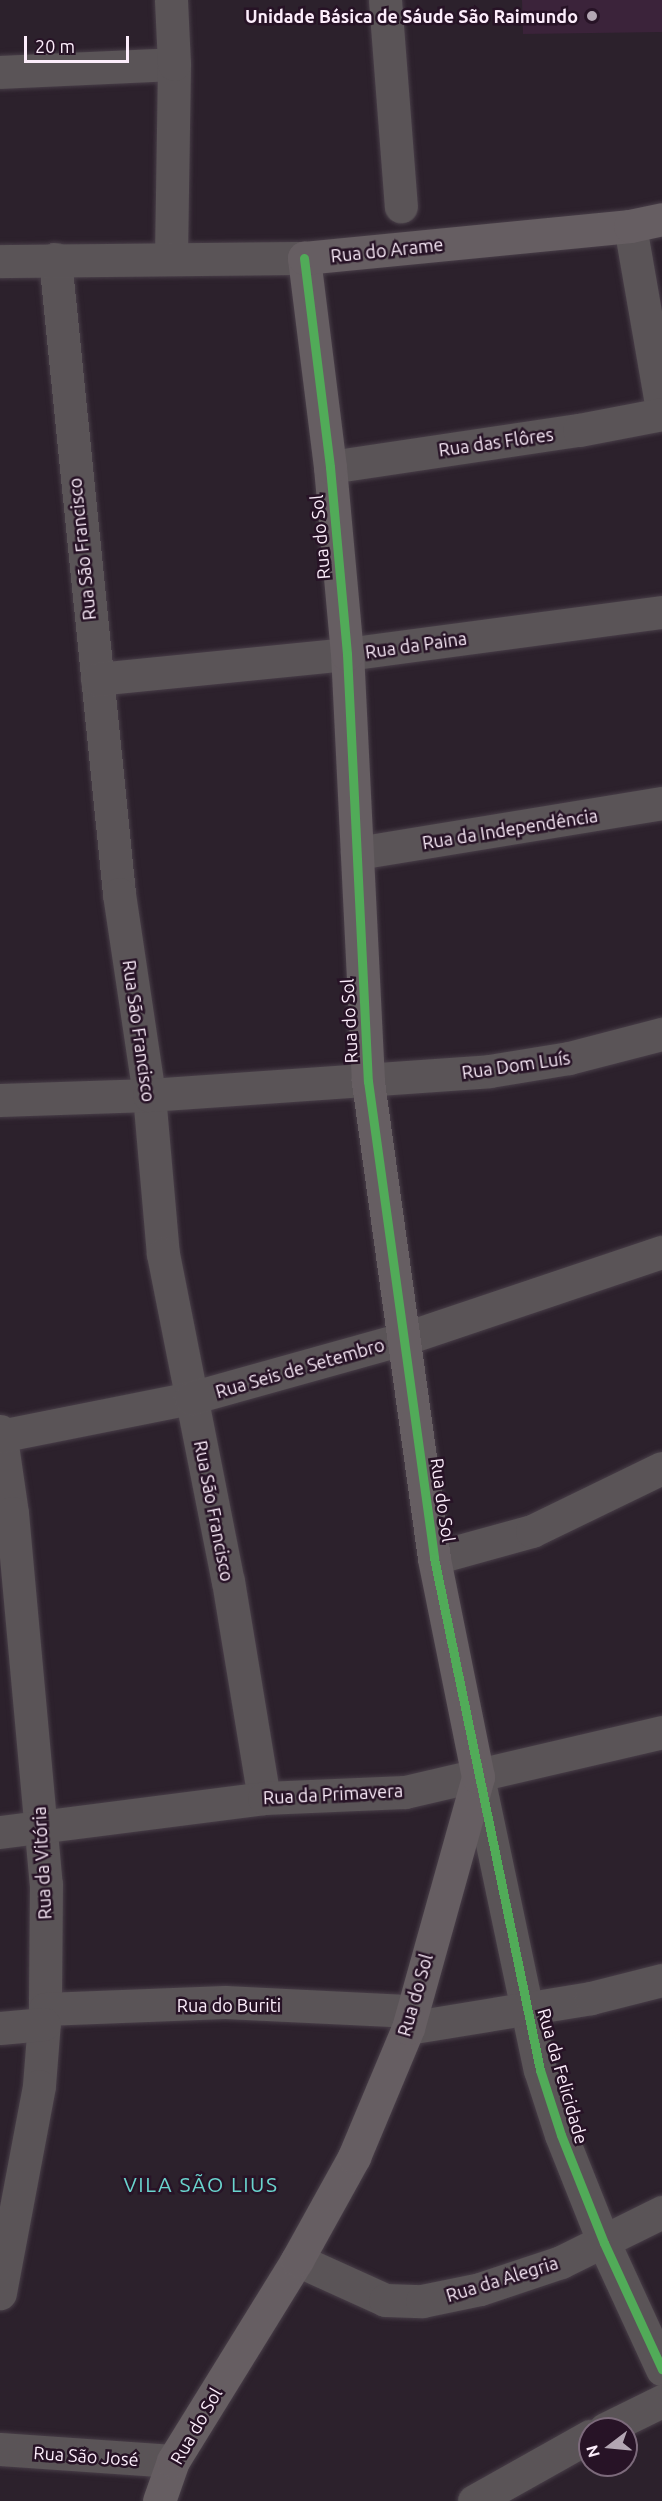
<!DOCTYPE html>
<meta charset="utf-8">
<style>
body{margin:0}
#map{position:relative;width:662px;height:2501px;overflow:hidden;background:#2c212c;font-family:Ubuntu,sans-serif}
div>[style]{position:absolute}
.built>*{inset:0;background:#3b233a}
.roads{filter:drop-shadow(0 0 2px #483e48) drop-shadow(0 0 2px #483e48)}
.street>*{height:33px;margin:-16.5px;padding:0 16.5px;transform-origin:16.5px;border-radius:16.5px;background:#5a5457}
.secondary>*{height:33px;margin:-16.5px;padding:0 16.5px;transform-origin:16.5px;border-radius:16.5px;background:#665e62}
.cycleway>*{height:9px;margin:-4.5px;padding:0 4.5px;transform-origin:4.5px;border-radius:4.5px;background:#51ab58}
.dots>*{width:16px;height:16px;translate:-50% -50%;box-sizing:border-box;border:3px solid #271326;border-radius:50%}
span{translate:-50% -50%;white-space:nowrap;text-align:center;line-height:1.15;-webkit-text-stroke:5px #271326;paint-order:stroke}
.poi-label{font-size:18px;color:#fcedfb;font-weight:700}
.right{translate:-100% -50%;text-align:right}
.street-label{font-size:18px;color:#fcedfb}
.quarter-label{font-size:21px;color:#6ad5ce;letter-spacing:1.5px}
.north{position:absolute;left:578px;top:2417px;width:60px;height:60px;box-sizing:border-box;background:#271326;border:2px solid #7c6a7b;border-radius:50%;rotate:254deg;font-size:16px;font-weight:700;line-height:24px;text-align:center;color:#fcedfb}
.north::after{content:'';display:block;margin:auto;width:21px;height:27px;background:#b3a6b3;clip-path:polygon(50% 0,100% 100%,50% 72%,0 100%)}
.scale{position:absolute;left:24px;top:36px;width:105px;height:27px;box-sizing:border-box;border:3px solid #fcedfb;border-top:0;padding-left:8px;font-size:18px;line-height:21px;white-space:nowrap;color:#fcedfb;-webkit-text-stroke:4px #271326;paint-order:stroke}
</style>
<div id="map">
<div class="built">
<i style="clip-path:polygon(522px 0,662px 0,662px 32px,523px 34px)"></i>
</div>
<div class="roads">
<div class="street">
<i style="left:385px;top:0;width:207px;rotate:85.6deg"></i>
<i style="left:0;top:72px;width:174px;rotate:-2.6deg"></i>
<i style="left:630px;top:226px;width:187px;rotate:80.1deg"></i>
<i style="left:171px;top:256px;width:192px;rotate:-89.1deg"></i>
<i style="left:174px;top:64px;width:64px;rotate:-92.7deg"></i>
<i style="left:55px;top:259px;width:638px;rotate:84.24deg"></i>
<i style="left:119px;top:894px;width:203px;rotate:81.5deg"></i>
<i style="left:149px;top:1095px;width:160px;rotate:85deg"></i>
<i style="left:163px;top:1254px;width:333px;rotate:78.8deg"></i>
<i style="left:228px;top:1581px;width:220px;rotate:80.6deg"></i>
<i style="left:0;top:261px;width:304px;rotate:-0.6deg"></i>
<i style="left:330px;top:467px;width:252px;rotate:-8.5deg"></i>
<i style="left:579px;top:430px;width:85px;rotate:-10.9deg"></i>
<i style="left:97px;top:679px;width:251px;rotate:-5.7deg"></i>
<i style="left:347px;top:654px;width:318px;rotate:-7.6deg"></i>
<i style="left:357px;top:853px;width:309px;rotate:-9.3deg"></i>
<i style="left:0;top:1100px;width:149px;rotate:-1.9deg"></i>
<i style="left:149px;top:1095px;width:341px;rotate:-4deg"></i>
<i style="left:489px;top:1071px;width:81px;rotate:-9.2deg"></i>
<i style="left:569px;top:1058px;width:96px;rotate:-14.5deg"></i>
<i style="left:0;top:1431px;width:83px;rotate:81.7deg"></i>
<i style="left:12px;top:1513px;width:373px;rotate:84.8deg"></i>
<i style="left:46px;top:1884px;width:125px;rotate:90.5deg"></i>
<i style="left:45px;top:2009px;width:77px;rotate:94.5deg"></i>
<i style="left:39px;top:2086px;width:211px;rotate:100.7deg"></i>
<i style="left:0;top:1436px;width:195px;rotate:-11.3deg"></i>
<i style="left:191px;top:1398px;width:220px;rotate:-15.6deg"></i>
<i style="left:403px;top:1339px;width:273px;rotate:-18.6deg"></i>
<i style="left:434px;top:1558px;width:102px;rotate:-15.4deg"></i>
<i style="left:532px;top:1531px;width:144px;rotate:-25.9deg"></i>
<i style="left:478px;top:1777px;width:299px;rotate:78.1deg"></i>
<i style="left:540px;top:2070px;width:68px;rotate:72.1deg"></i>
<i style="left:561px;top:2135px;width:116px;rotate:68.3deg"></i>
<i style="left:604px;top:2243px;width:139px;rotate:65.3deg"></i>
<i style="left:0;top:1832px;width:266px;rotate:-7.3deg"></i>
<i style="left:264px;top:1798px;width:141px;rotate:-2.4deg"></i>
<i style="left:405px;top:1792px;width:264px;rotate:-13.1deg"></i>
<i style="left:45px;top:2009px;width:180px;rotate:-2.2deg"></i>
<i style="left:225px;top:2002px;width:187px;rotate:2.8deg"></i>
<i style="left:0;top:2028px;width:44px;rotate:-5.2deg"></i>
<i style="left:408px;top:2028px;width:185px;rotate:-9.3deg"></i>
<i style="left:591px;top:1998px;width:73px;rotate:-14.2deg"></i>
<i style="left:297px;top:2260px;width:97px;rotate:24.4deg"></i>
<i style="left:385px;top:2300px;width:37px;rotate:2deg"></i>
<i style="left:422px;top:2301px;width:59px;rotate:-11.7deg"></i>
<i style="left:480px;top:2289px;width:85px;rotate:-18.4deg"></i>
<i style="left:561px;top:2262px;width:113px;rotate:-26.3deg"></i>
<i style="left:605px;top:2429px;width:64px;rotate:-26.2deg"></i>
<i style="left:0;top:2449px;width:173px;rotate:4deg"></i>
<i style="left:474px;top:2501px;width:133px;rotate:-29.3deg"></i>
</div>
<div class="secondary">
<i style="left:159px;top:2501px;width:42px;rotate:-70.7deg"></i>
<i style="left:173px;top:2461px;width:236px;rotate:-58.3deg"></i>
<i style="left:297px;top:2260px;width:118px;rotate:-61deg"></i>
<i style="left:354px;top:2157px;width:140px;rotate:-67.3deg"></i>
<i style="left:408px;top:2028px;width:261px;rotate:-74.4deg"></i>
<i style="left:478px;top:1777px;width:223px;rotate:-101.4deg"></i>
<i style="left:434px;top:1558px;width:482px;rotate:-97.9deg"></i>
<i style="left:368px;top:1081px;width:428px;rotate:-92.8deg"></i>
<i style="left:347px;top:654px;width:188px;rotate:-95.2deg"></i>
<i style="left:330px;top:467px;width:211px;rotate:-97.1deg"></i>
<i style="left:304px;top:258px;width:328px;rotate:-5.6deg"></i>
<i style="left:630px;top:226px;width:33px;rotate:-12deg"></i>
</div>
</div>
<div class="cycleway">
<i style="left:304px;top:258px;width:211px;rotate:82.9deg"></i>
<i style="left:330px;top:467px;width:188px;rotate:84.8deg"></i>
<i style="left:347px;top:654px;width:428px;rotate:87.2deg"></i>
<i style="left:368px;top:1081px;width:482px;rotate:82.1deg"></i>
<i style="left:434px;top:1558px;width:523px;rotate:78.3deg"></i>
<i style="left:540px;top:2070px;width:68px;rotate:72.1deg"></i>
<i style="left:561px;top:2135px;width:116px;rotate:68.3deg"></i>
<i style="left:604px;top:2243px;width:139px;rotate:65.3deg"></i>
</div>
<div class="dots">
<i style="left:592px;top:16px;background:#b3a6b3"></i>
</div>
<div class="poi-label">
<span class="right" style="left:578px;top:16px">Unidade Básica de Sáude São Raimundo</span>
</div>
<div class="street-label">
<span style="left:387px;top:250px;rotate:-6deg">Rua do Arame</span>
<span style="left:496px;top:442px;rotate:-8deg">Rua das Flôres</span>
<span style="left:320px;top:537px;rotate:-95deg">Rua do Sol</span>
<span style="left:82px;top:549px;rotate:-96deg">Rua São Francisco</span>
<span style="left:416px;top:645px;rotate:-8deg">Rua da Paina</span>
<span style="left:510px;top:829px;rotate:-9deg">Rua da Independência</span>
<span style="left:349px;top:1021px;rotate:-93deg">Rua do Sol</span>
<span style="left:139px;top:1031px;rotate:82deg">Rua São Francisco</span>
<span style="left:516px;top:1065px;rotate:-8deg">Rua Dom Luís</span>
<span style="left:300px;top:1368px;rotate:-16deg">Rua Seis de Setembro</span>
<span style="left:443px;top:1500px;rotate:82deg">Rua do Sol</span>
<span style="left:214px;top:1511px;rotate:79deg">Rua São Francisco</span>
<span style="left:333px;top:1794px;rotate:-3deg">Rua da Primavera</span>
<span style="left:42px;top:1863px;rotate:-93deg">Rua da Vitória</span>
<span style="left:415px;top:1995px;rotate:-74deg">Rua do Sol</span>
<span style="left:229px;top:2005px">Rua do Buriti</span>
<span style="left:563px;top:2076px;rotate:74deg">Rua da Felicidade</span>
<span style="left:502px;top:2279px;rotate:-17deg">Rua da Alegria</span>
<span style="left:196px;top:2426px;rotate:-60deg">Rua do Sol</span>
<span style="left:86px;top:2456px;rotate:4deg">Rua São José</span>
</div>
<div class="quarter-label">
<span style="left:201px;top:2184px">VILA SÃO LIUS</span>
</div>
<div class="north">N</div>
<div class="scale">20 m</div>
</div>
